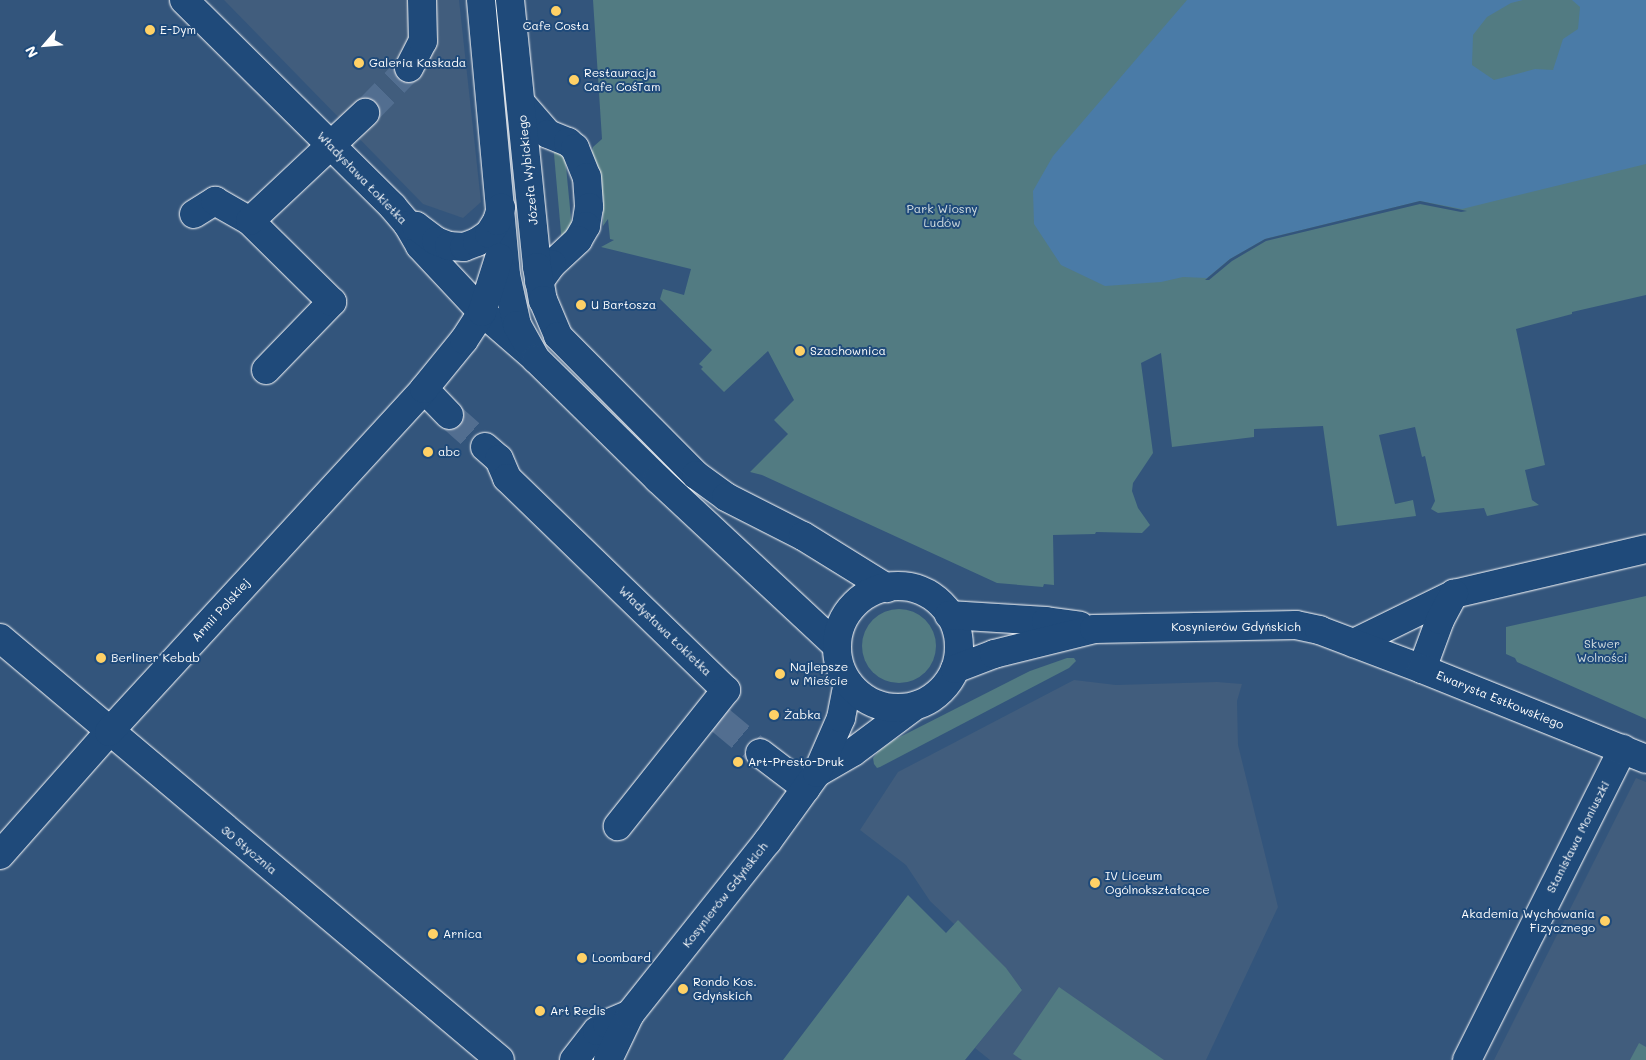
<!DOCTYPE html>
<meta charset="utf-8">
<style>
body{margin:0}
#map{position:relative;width:1646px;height:1060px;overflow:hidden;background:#33557c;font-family:Mali,sans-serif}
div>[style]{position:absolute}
.built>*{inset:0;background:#415d7d}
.green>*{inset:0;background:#527b82}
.round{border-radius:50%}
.water>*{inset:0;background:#4a7ba7}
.pier>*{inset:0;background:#33557c}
.minor-tunnel>*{height:28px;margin-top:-14px;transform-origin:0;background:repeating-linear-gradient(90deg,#526e90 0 28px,transparent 0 42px)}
.roads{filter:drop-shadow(0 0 1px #fff) drop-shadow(0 0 1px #fff)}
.minor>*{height:28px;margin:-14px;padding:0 14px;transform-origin:14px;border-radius:14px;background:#1f4a7a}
.major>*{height:28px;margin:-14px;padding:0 14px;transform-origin:14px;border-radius:14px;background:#1f4a7a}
.major>.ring{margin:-14px;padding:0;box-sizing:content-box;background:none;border:28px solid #1f4a7a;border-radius:50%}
.dots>*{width:14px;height:14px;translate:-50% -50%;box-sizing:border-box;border:2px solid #1f4a7a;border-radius:50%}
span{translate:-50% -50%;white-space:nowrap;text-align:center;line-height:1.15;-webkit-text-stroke:4px #1f4a7a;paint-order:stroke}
.poi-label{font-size:12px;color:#fff}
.left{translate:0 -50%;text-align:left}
.right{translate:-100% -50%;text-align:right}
.street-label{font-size:12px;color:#fff}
.park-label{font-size:12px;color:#d4dee0}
.north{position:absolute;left:20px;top:20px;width:50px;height:50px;-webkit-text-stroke:4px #1f4a7a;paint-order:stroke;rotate:243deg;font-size:14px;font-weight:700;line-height:20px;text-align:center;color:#fff}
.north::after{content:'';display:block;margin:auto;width:18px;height:22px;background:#fff;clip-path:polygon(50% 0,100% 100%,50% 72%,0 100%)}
</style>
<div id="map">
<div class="built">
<i style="clip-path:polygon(224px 0,459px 0,481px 202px,463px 218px,423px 204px)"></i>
<i style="clip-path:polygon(1074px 680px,1116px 685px,1217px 682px,1242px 684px,1237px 701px,1238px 745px,1278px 907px,1206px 1060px,990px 1060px,975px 1048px,1022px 989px,930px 901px,906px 865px,860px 830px,898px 772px)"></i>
<i style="clip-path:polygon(1636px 778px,1646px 782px,1646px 1060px,1494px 1060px)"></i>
</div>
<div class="green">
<i style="clip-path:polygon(593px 0,1646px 0,1646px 295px,1572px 312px,1572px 314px,1516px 329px,1545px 465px,1525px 470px,1532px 500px,1539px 505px,1487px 516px,1484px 508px,1438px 513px,1431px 509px,1435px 501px,1425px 456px,1422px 457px,1415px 427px,1379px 435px,1395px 504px,1413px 500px,1416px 516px,1337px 526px,1323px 426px,1254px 429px,1254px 437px,1172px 447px,1161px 353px,1141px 363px,1153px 453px,1133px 483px,1132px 491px,1138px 508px,1150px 525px,1142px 533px,1096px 532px,1095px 534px,1053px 535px,1054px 585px,1044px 584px,1043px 587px,997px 583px,762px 475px,750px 472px,788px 434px,774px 420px,794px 400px,768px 351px,724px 392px,701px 369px,703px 367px,699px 364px,712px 350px,660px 299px,663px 289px,684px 295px,691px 269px,601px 247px,614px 240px,610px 239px,608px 219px,603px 226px,603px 196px,593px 193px,589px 165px,593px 147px,602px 139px)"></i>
<i style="clip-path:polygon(553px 143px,565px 156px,572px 229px,562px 244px)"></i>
<i style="clip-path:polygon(1646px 596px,1646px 719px,1517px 662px,1515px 658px,1506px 654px,1506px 627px)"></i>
<i class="round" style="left:862px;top:609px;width:74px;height:74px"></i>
<i style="clip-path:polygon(1067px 658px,1074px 658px,1076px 661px,1069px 668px,880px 767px,877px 768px,874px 764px,873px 758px,879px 751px,894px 740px,1030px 671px)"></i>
<i style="clip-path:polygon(908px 895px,946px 933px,958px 920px,1006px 968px,1022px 990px,965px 1060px,783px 1060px)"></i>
<i style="clip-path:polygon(1059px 987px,1164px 1060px,1022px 1060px,1013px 1054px)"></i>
<i style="clip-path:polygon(1639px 1043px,1646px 1047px,1646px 1060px,1630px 1060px)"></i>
</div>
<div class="water">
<i style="clip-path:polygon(1187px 0,1523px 0,1511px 3px,1487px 17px,1473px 35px,1472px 65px,1494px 80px,1535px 69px,1553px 70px,1563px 39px,1578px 29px,1580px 7px,1572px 0,1646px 0,1646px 164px,1462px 209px,1420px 201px,1265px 239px,1230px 259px,1207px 278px,1183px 277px,1161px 282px,1105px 286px,1061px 265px,1034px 224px,1033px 191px,1053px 156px)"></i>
</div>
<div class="pier">
<i style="clip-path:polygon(1420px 201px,1467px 211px,1461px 212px,1420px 204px,1266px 241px,1232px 261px,1209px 280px,1205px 280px,1230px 259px,1265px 239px)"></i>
</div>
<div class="minor-tunnel">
<i style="left:365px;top:113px;width:63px;rotate:-45.6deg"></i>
<i style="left:449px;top:415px;width:48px;rotate:41.6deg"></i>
<i style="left:719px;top:719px;width:53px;rotate:39.7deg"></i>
</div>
<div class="roads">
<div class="minor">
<i style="left:184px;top:0;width:294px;rotate:44.7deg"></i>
<i style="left:393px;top:207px;width:23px;rotate:50deg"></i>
<i style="left:408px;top:225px;width:24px;rotate:60deg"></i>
<i style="left:420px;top:246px;width:91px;rotate:46.8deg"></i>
<i style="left:482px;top:312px;width:69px;rotate:40.9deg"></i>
<i style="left:409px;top:68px;width:30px;rotate:-63deg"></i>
<i style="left:423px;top:41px;width:41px;rotate:-91.4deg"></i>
<i style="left:521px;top:103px;width:41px;rotate:48.9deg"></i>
<i style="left:548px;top:134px;width:22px;rotate:22deg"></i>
<i style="left:568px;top:142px;width:9px;rotate:41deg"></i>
<i style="left:575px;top:148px;width:31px;rotate:68deg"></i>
<i style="left:587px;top:177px;width:30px;rotate:86deg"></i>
<i style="left:589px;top:207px;width:19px;rotate:99deg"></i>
<i style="left:586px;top:226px;width:16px;rotate:120deg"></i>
<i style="left:578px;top:240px;width:35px;rotate:137deg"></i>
<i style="left:552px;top:264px;width:22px;rotate:126deg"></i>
<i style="left:194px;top:214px;width:25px;rotate:-32deg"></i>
<i style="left:215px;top:201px;width:40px;rotate:29.7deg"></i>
<i style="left:266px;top:370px;width:95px;rotate:-45.9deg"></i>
<i style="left:332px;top:302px;width:115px;rotate:-135.4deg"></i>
<i style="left:250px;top:221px;width:158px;rotate:-43.2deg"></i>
<i style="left:424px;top:389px;width:36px;rotate:46deg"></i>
<i style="left:485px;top:447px;width:18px;rotate:41deg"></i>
<i style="left:499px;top:459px;width:21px;rotate:67deg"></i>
<i style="left:507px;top:478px;width:305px;rotate:44.1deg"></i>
<i style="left:726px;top:690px;width:174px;rotate:128.5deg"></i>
<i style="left:0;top:638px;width:654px;rotate:40.16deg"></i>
<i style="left:1354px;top:643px;width:111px;rotate:-26.1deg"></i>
<i style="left:1454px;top:594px;width:197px;rotate:-13.2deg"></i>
<i style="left:1422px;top:669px;width:52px;rotate:-69.8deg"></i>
<i style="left:1440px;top:620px;width:30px;rotate:-62deg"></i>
<i style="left:760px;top:753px;width:58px;rotate:37.3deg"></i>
<i style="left:817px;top:773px;width:42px;rotate:-30.3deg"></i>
<i style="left:853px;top:752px;width:74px;rotate:-36.7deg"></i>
<i style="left:0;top:855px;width:164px;rotate:-48.5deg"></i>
<i style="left:109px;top:732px;width:466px;rotate:-47.4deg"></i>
<i style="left:424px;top:389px;width:63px;rotate:-50.8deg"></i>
<i style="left:464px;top:340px;width:33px;rotate:-57deg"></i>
<i style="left:574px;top:1060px;width:37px;rotate:-52deg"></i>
<i style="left:597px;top:1031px;width:12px;rotate:-35deg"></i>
<i style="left:607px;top:1024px;width:25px;rotate:-23deg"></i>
<i style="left:608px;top:1060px;width:51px;rotate:-64.4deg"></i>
<i style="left:630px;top:1014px;width:220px;rotate:-51.5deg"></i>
<i style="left:767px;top:842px;width:85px;rotate:-54.1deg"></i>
<i style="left:817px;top:773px;width:60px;rotate:-66.4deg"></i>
<i style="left:841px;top:718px;width:36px;rotate:-79deg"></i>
<i style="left:1467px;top:1060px;width:348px;rotate:-63.4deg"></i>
</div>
<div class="major">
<i style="left:481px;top:0;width:276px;rotate:84.8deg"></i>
<i style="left:506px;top:275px;width:51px;rotate:77.6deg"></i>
<i style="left:517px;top:325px;width:39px;rotate:61deg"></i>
<i style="left:536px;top:359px;width:171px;rotate:44.5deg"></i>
<i style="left:658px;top:479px;width:243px;rotate:43deg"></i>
<i style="left:510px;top:0;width:268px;rotate:84.2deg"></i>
<i style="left:537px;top:267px;width:34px;rotate:80deg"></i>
<i style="left:543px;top:300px;width:39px;rotate:67deg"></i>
<i style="left:558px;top:336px;width:196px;rotate:45.2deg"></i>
<i style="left:696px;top:475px;width:37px;rotate:36deg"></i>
<i style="left:726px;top:497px;width:86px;rotate:26.9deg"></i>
<i style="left:803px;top:536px;width:99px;rotate:31.8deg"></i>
<i style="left:408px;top:225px;width:8px;rotate:7deg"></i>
<i style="left:416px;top:226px;width:25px;rotate:37deg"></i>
<i style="left:436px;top:241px;width:14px;rotate:21deg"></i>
<i style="left:449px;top:246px;width:15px;rotate:4deg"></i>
<i style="left:464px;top:247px;width:14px;rotate:-21deg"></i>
<i style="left:477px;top:242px;width:14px;rotate:-34deg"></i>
<i style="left:489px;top:234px;width:15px;rotate:-58deg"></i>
<i style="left:497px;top:221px;width:14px;rotate:-73deg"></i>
<i style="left:482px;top:312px;width:57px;rotate:-72.5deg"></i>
<i class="ring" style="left:837px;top:586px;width:94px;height:94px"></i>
<i style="left:949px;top:615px;width:97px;rotate:3.5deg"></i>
<i style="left:1046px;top:621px;width:34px;rotate:8deg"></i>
<i style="left:955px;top:669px;width:42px;rotate:-21deg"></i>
<i style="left:994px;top:654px;width:103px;rotate:-14deg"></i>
<i style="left:1094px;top:629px;width:202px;rotate:-1.1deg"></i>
<i style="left:1296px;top:625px;width:24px;rotate:12deg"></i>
<i style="left:1319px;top:630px;width:110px;rotate:20.7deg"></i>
<i style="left:1422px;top:669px;width:241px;rotate:21.9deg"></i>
</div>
</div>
<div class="dots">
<i style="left:556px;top:11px;background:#ffd166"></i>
<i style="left:150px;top:30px;background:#ffd166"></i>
<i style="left:359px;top:63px;background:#ffd166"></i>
<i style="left:574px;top:80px;background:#ffd166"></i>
<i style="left:581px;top:305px;background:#ffd166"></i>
<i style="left:800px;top:351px;background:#ffd166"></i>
<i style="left:428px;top:452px;background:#ffd166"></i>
<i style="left:101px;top:658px;background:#ffd166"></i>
<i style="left:780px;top:674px;background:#ffd166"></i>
<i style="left:774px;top:715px;background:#ffd166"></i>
<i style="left:738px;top:762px;background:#ffd166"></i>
<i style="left:1095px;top:883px;background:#ffd166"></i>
<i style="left:1605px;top:921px;background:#ffd166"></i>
<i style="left:433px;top:934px;background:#ffd166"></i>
<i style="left:582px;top:958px;background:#ffd166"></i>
<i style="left:683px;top:989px;background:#ffd166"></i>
<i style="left:540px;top:1011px;background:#ffd166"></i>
</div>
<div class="poi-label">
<span style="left:556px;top:26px">Cafe Costa</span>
<span class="left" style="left:160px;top:30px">E-Dym</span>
<span class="left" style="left:369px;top:63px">Galeria Kaskada</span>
<span class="left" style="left:584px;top:80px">Restauracja<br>Cafe CośTam</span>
<span class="left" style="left:591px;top:305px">U Bartosza</span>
<span class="left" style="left:810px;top:351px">Szachownica</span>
<span class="left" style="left:438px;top:452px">abc</span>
<span class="left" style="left:111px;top:658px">Berliner Kebab</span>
<span class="left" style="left:790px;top:674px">Najlepsze<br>w Mieście</span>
<span class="left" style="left:784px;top:715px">Żabka</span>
<span class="left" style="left:748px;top:762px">Art-Presto-Druk</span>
<span class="left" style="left:1105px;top:883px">IV Liceum<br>Ogólnokształcące</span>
<span class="right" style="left:1595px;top:921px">Akademia Wychowania<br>Fizycznego</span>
<span class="left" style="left:443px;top:934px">Arnica</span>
<span class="left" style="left:592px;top:958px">Loombard</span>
<span class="left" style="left:693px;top:989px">Rondo Kos.<br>Gdyńskich</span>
<span class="left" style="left:550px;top:1011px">Art Redis</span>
</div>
<div class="street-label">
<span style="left:528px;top:170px;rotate:-96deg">Józefa Wybickiego</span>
<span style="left:362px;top:178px;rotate:46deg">Władysława Łokietka</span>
<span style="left:221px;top:610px;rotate:-48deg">Armii Polskiej</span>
<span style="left:1236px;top:627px">Kosynierów Gdyńskich</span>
<span style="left:665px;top:631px;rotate:44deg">Władysława Łokietka</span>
<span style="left:1500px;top:700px;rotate:22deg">Ewarysta Estkowskiego</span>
<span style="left:1578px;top:837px;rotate:-63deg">Stanisława Moniuszki</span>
<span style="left:249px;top:850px;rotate:40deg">30 Stycznia</span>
<span style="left:725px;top:895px;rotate:-52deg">Kosynierów Gdyńskich</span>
</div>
<div class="park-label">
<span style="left:942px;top:216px">Park Wiosny<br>Ludów</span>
<span style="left:1602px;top:651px">Skwer<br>Wolności</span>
</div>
<div class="north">N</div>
</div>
